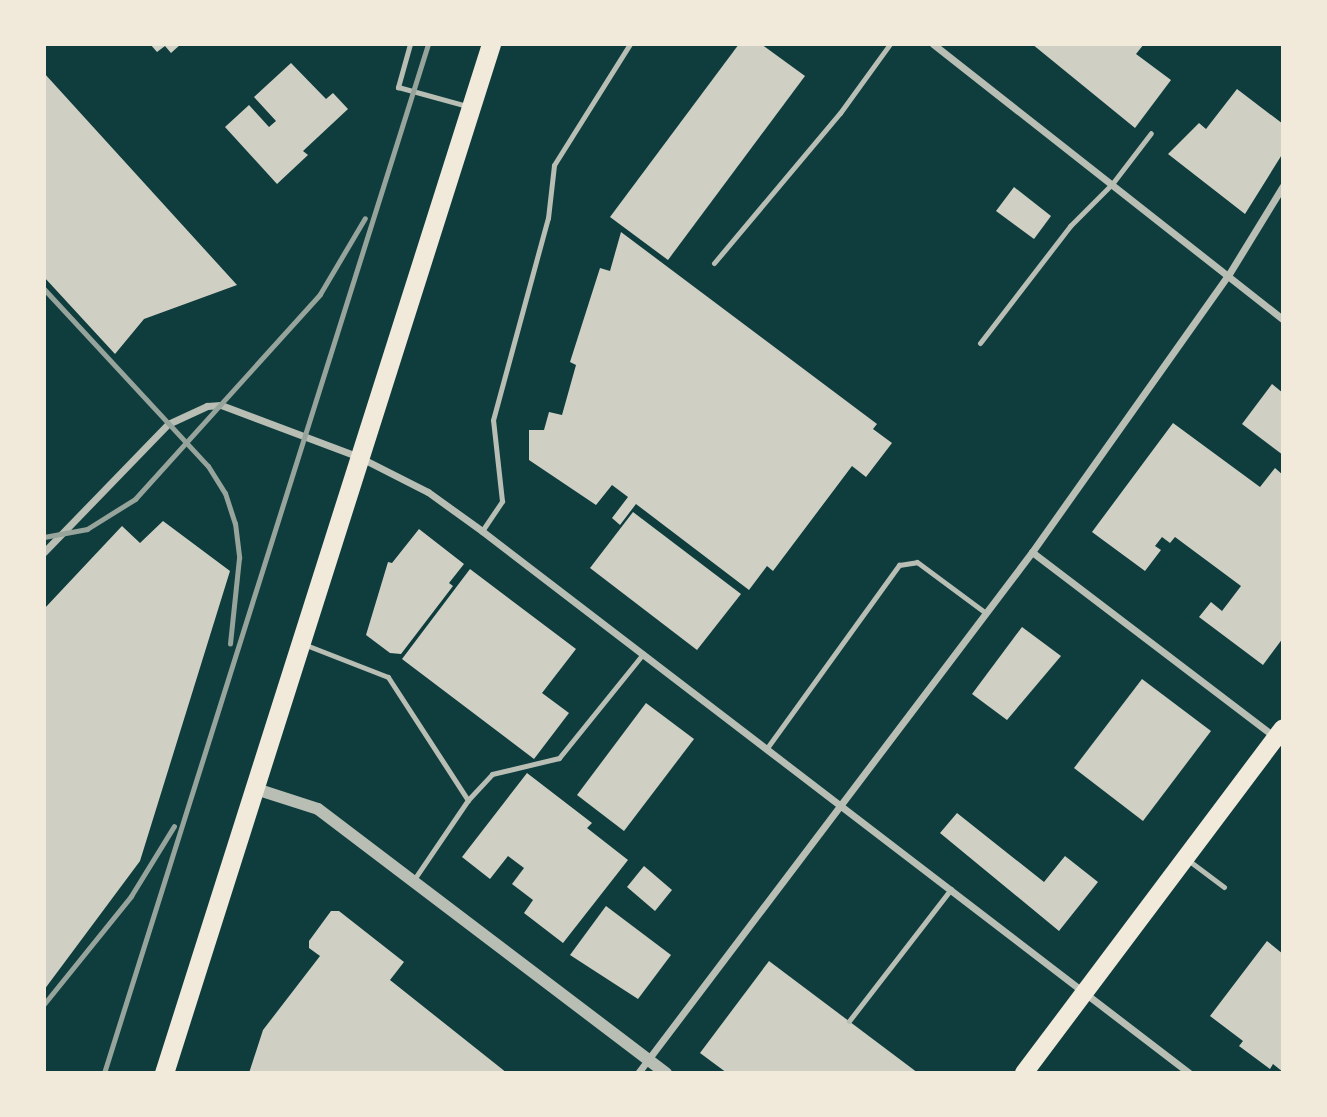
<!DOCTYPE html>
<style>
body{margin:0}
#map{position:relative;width:1327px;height:1117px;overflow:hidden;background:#0f3d3e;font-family:Poppins,sans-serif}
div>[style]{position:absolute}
.building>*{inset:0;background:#cfcfc3}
.service>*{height:5px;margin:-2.5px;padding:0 2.5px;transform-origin:2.5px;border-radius:2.5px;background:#b8beb3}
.minor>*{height:7px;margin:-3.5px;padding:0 3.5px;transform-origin:3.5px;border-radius:3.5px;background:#b8beb3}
.tertiary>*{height:12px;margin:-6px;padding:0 6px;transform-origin:6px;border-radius:6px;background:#b8beb3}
.primary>*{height:18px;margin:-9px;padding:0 9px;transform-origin:9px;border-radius:9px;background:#f1e9da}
.trunk>*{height:19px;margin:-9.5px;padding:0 9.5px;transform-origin:9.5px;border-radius:9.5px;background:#f1e9da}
.rail>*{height:5px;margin:-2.5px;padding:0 2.5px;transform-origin:2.5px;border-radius:2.5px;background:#97a49c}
span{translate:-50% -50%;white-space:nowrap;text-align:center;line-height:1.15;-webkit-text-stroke:5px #f1e9da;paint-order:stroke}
.frame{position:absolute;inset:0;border:46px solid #f1e9da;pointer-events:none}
</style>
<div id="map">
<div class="building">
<i style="clip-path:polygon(150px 44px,181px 44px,171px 53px,165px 46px,157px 52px)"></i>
<i style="clip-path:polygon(739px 44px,761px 44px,805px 76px,668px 260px,610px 217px)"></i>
<i style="clip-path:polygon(1032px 44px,1144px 44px,1136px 54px,1171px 80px,1135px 128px)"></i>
<i style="clip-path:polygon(291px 63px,326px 99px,333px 93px,348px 109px,303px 151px,308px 155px,277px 184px,225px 127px,249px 105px,269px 127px,276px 121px,254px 97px)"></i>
<i style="clip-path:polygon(44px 73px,237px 285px,144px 319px,115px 354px,44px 277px)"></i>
<i style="clip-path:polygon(1237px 89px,1283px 124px,1283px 153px,1245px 214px,1168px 154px,1199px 123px,1206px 129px)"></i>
<i style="clip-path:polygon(1014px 187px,1051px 216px,1034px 239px,996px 211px)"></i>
<i style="clip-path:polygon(621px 232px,877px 424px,873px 429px,892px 443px,866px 477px,852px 466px,773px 571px,767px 566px,749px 590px,636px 504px,620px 525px,612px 518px,628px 497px,612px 485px,596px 505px,529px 460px,529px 430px,544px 430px,549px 412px,562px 415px,576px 365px,570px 362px,600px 268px,610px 271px)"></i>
<i style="clip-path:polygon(1272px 384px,1283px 393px,1283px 455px,1242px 424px)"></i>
<i style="clip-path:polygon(1173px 423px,1260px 487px,1275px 468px,1283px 475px,1283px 638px,1263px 665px,1199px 617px,1211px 602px,1222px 611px,1241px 586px,1175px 537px,1170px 543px,1162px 537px,1155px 546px,1161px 550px,1145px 571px,1092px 532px)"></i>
<i style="clip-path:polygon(633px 512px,741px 594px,697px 650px,590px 568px)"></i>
<i style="clip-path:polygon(163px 521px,230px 571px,140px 861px,44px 990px,44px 609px,122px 526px,140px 543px)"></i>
<i style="clip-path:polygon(419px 529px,464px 564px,449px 583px,453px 586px,401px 654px,390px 653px,366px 635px,388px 562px,392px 563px)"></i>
<i style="clip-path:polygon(470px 569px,576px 649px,542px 693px,569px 713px,534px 759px,402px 659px)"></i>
<i style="clip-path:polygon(1022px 627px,1061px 656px,1007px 720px,972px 694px)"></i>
<i style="clip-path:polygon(1142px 679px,1211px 731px,1143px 821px,1074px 768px)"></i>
<i style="clip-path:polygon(646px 703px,694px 739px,624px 831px,577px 795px)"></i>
<i style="clip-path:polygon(527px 773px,592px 823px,587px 828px,628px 860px,563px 943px,524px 913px,533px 900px,512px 884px,524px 868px,508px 856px,490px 879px,462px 857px)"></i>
<i style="clip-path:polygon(957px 813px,1044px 882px,1065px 856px,1098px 882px,1059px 931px,940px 833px)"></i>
<i style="clip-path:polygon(644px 866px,672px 890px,655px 911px,627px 887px)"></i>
<i style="clip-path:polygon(606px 906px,671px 955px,638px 999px,570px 955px)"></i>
<i style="clip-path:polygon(331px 911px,339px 911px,404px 962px,390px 980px,507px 1073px,249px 1073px,263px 1030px,320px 956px,309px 948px,309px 941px)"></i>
<i style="clip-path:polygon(1267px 941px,1283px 954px,1283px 1072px,1273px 1064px,1270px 1069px,1239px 1046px,1243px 1041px,1210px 1016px)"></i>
<i style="clip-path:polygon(769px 961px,918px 1073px,727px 1073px,700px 1053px)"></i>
</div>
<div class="service">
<i style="left:410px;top:44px;width:45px;rotate:105.6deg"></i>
<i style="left:398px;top:87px;width:72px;rotate:15.4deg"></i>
<i style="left:714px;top:263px;width:196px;rotate:-50deg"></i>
<i style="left:840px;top:113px;width:85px;rotate:-54.1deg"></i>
<i style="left:980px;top:343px;width:148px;rotate:-52.4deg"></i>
<i style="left:1070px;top:226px;width:59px;rotate:-45deg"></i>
<i style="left:1112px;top:184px;width:64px;rotate:-52.6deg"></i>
<i style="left:482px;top:531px;width:36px;rotate:-56deg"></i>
<i style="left:502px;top:501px;width:81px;rotate:-96.3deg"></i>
<i style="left:493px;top:420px;width:209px;rotate:-74.8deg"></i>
<i style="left:548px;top:218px;width:53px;rotate:-83.5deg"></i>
<i style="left:554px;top:165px;width:143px;rotate:-57.9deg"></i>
<i style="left:306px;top:645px;width:88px;rotate:21.3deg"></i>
<i style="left:388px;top:677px;width:147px;rotate:57deg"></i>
<i style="left:468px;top:800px;width:98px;rotate:124.2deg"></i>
<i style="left:767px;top:748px;width:226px;rotate:-54.2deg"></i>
<i style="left:899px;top:565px;width:18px;rotate:-9deg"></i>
<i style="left:917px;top:562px;width:86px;rotate:36.5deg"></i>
<i style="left:468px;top:800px;width:35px;rotate:-47deg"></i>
<i style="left:492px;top:774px;width:69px;rotate:-13.4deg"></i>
<i style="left:559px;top:758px;width:134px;rotate:-51.1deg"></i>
<i style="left:1188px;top:860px;width:45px;rotate:36.9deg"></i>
<i style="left:849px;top:1021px;width:167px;rotate:-52.3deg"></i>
</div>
<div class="minor">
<i style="left:933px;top:44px;width:445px;rotate:38.2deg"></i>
<i style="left:44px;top:552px;width:178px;rotate:-45.9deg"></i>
<i style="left:168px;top:424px;width:43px;rotate:-24.8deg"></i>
<i style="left:207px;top:406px;width:14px;rotate:-4deg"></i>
<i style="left:221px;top:405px;width:147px;rotate:20.6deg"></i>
<i style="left:359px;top:457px;width:77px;rotate:26.9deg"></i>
<i style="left:428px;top:492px;width:67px;rotate:35.8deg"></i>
<i style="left:482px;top:531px;width:891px;rotate:37.47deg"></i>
<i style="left:1032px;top:552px;width:315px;rotate:37.3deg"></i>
<i style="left:638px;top:1073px;width:653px;rotate:-52.9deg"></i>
<i style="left:1032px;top:552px;width:341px;rotate:-54.7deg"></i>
<i style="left:1229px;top:274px;width:103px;rotate:-58.5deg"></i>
</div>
<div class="tertiary">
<i style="left:253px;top:788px;width:68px;rotate:17.9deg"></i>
<i style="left:318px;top:809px;width:437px;rotate:37.2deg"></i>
</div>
<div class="primary">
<i style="left:1024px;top:1073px;width:431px;rotate:-53.1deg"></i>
</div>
<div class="trunk">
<i style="left:164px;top:1073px;width:1080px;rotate:-72.37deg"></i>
</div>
<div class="rail">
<i style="left:44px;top:289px;width:241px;rotate:47.2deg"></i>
<i style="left:208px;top:466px;width:32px;rotate:58deg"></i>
<i style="left:225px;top:493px;width:32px;rotate:72deg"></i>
<i style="left:235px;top:523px;width:35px;rotate:83deg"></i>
<i style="left:239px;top:558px;width:86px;rotate:96deg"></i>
<i style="left:44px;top:537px;width:44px;rotate:-10.5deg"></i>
<i style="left:87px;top:529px;width:57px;rotate:-32deg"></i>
<i style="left:135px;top:499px;width:276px;rotate:-47.9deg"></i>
<i style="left:320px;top:294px;width:88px;rotate:-59.4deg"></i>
<i style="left:44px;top:1004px;width:139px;rotate:-51.1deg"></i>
<i style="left:131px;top:896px;width:82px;rotate:-58.4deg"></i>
<i style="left:104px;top:1073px;width:1079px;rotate:-72.52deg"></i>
</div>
<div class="frame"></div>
</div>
